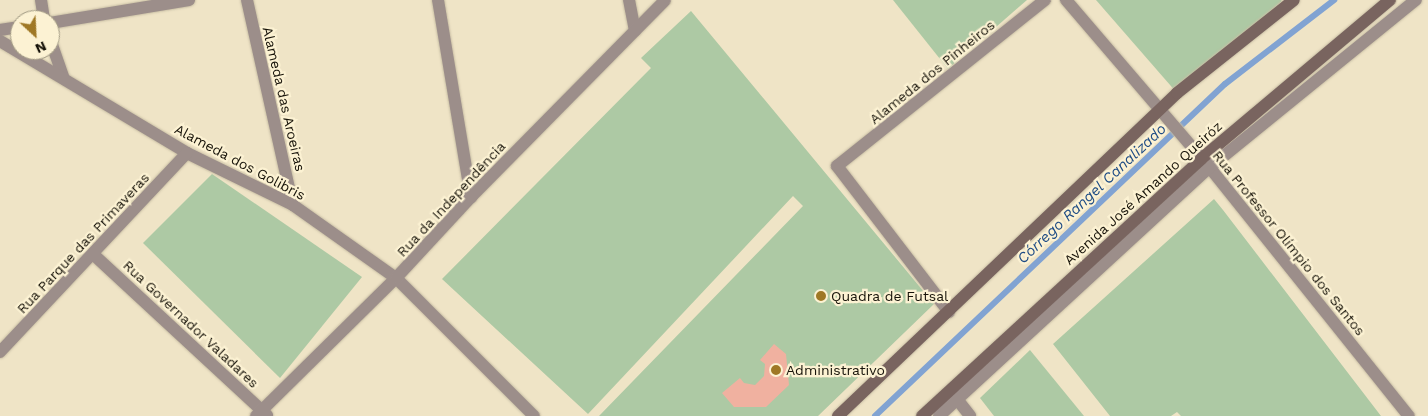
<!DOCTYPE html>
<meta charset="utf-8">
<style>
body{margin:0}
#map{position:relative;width:1428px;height:416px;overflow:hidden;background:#efe4c6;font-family:"Work Sans",sans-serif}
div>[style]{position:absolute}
.green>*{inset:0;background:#adc9a4}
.stream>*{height:6px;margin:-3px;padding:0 3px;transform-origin:3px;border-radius:3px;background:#81a3d2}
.building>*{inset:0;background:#f0b1a0}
.roads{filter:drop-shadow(0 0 1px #c8bea4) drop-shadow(0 0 1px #c8bea4)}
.street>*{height:12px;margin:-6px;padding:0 6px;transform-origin:6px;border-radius:6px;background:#9c8e8a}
.secondary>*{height:12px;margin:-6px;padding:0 6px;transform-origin:6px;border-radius:6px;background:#79645f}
.dots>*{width:14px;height:14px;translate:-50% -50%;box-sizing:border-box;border:2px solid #fcf2d3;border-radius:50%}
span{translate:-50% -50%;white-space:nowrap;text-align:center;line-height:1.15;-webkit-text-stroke:4.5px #fcf2d3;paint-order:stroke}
.street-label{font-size:14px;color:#171309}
.poi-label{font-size:14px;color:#171309}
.left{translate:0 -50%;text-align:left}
.water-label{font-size:15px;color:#1d4b84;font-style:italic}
.north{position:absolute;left:10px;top:10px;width:50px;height:50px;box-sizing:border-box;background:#fcf2d3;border:1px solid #a09982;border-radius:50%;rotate:155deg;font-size:14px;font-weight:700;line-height:20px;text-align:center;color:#171309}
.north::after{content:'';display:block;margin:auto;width:18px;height:22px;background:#9f7825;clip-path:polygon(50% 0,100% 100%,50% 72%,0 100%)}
</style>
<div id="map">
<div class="green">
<i style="clip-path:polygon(893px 0,1027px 0,948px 69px)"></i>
<i style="clip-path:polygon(1096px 0,1281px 0,1282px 1px,1177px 93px)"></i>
<i style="clip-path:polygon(691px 11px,934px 304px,818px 416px,599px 416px,803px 206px,793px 196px,588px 414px,442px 279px,651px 68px,641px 58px)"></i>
<i style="clip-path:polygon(212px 174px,362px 277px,280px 378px,143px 243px)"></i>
<i style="clip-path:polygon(1214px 199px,1223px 210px,1381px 416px,1181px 416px,1177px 412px,1171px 416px,1110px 416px,1053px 344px)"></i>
<i style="clip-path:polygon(1030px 350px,1084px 416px,994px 416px,980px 398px)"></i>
</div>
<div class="stream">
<i style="left:875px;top:416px;width:482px;rotate:-43.5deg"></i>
<i style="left:1225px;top:84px;width:138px;rotate:-37.6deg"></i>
</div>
<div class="building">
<i style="clip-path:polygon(774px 344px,786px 354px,789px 385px,766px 407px,734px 407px,722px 393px,740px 378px,744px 383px,755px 385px,764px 376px,765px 364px,760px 360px)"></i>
</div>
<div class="roads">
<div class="street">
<i style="left:41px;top:0;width:20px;rotate:81deg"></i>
<i style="left:247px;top:0;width:210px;rotate:77.4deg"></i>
<i style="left:438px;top:0;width:200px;rotate:80.5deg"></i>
<i style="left:629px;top:0;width:31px;rotate:79deg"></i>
<i style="left:1066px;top:0;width:221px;rotate:49.4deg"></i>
<i style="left:1210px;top:168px;width:318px;rotate:51.3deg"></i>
<i style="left:50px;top:23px;width:141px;rotate:-9.4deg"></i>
<i style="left:0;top:30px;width:20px;rotate:-9deg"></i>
<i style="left:50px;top:39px;width:42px;rotate:70.7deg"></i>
<i style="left:0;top:41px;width:218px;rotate:30.9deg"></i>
<i style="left:187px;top:153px;width:118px;rotate:26.1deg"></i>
<i style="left:293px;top:205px;width:126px;rotate:35.3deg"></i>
<i style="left:396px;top:278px;width:195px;rotate:45deg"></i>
<i style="left:94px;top:255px;width:236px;rotate:42.8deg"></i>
<i style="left:949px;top:312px;width:184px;rotate:-127.5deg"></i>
<i style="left:837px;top:166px;width:266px;rotate:-38.6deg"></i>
<i style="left:0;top:352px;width:273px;rotate:-46.8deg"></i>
<i style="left:953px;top:394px;width:28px;rotate:52deg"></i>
<i style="left:256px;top:416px;width:197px;rotate:-44.6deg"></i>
<i style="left:396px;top:278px;width:110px;rotate:-47.2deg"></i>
<i style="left:471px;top:197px;width:276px;rotate:-45.4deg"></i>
<i style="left:939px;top:416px;width:360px;rotate:-42.6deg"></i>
<i style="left:1204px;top:172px;width:273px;rotate:-39.1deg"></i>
</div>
<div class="secondary">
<i style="left:838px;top:416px;width:468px;rotate:-43.6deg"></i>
<i style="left:1177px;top:93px;width:149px;rotate:-38.5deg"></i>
<i style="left:922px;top:416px;width:379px;rotate:-42.6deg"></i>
<i style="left:1201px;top:159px;width:247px;rotate:-40.1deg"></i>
</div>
</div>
<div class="dots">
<i style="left:821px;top:296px;background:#9f7825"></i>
<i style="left:776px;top:370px;background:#9f7825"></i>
</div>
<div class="street-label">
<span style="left:932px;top:72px;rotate:-39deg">Alameda dos Pinheiros</span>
<span style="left:284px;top:99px;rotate:77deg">Alameda das Aroeiras</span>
<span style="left:240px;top:162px;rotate:28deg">Alameda dos Golibris</span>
<span style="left:1143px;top:193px;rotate:-42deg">Avenida José Amando Queiróz</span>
<span style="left:451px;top:199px;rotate:-47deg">Rua da Independência</span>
<span style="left:83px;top:243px;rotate:-47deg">Rua Parque das Primaveras</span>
<span style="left:1289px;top:243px;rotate:51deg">Rua Professor Olímpio dos Santos</span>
<span style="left:191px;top:324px;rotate:43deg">Rua Governador Valadares</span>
</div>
<div class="poi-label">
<span class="left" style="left:831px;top:296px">Quadra de Futsal</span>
<span class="left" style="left:786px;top:370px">Administrativo</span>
</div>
<div class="water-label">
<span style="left:1092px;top:194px;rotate:-43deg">Córrego Rangel Canalizado</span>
</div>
<div class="north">N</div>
</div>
